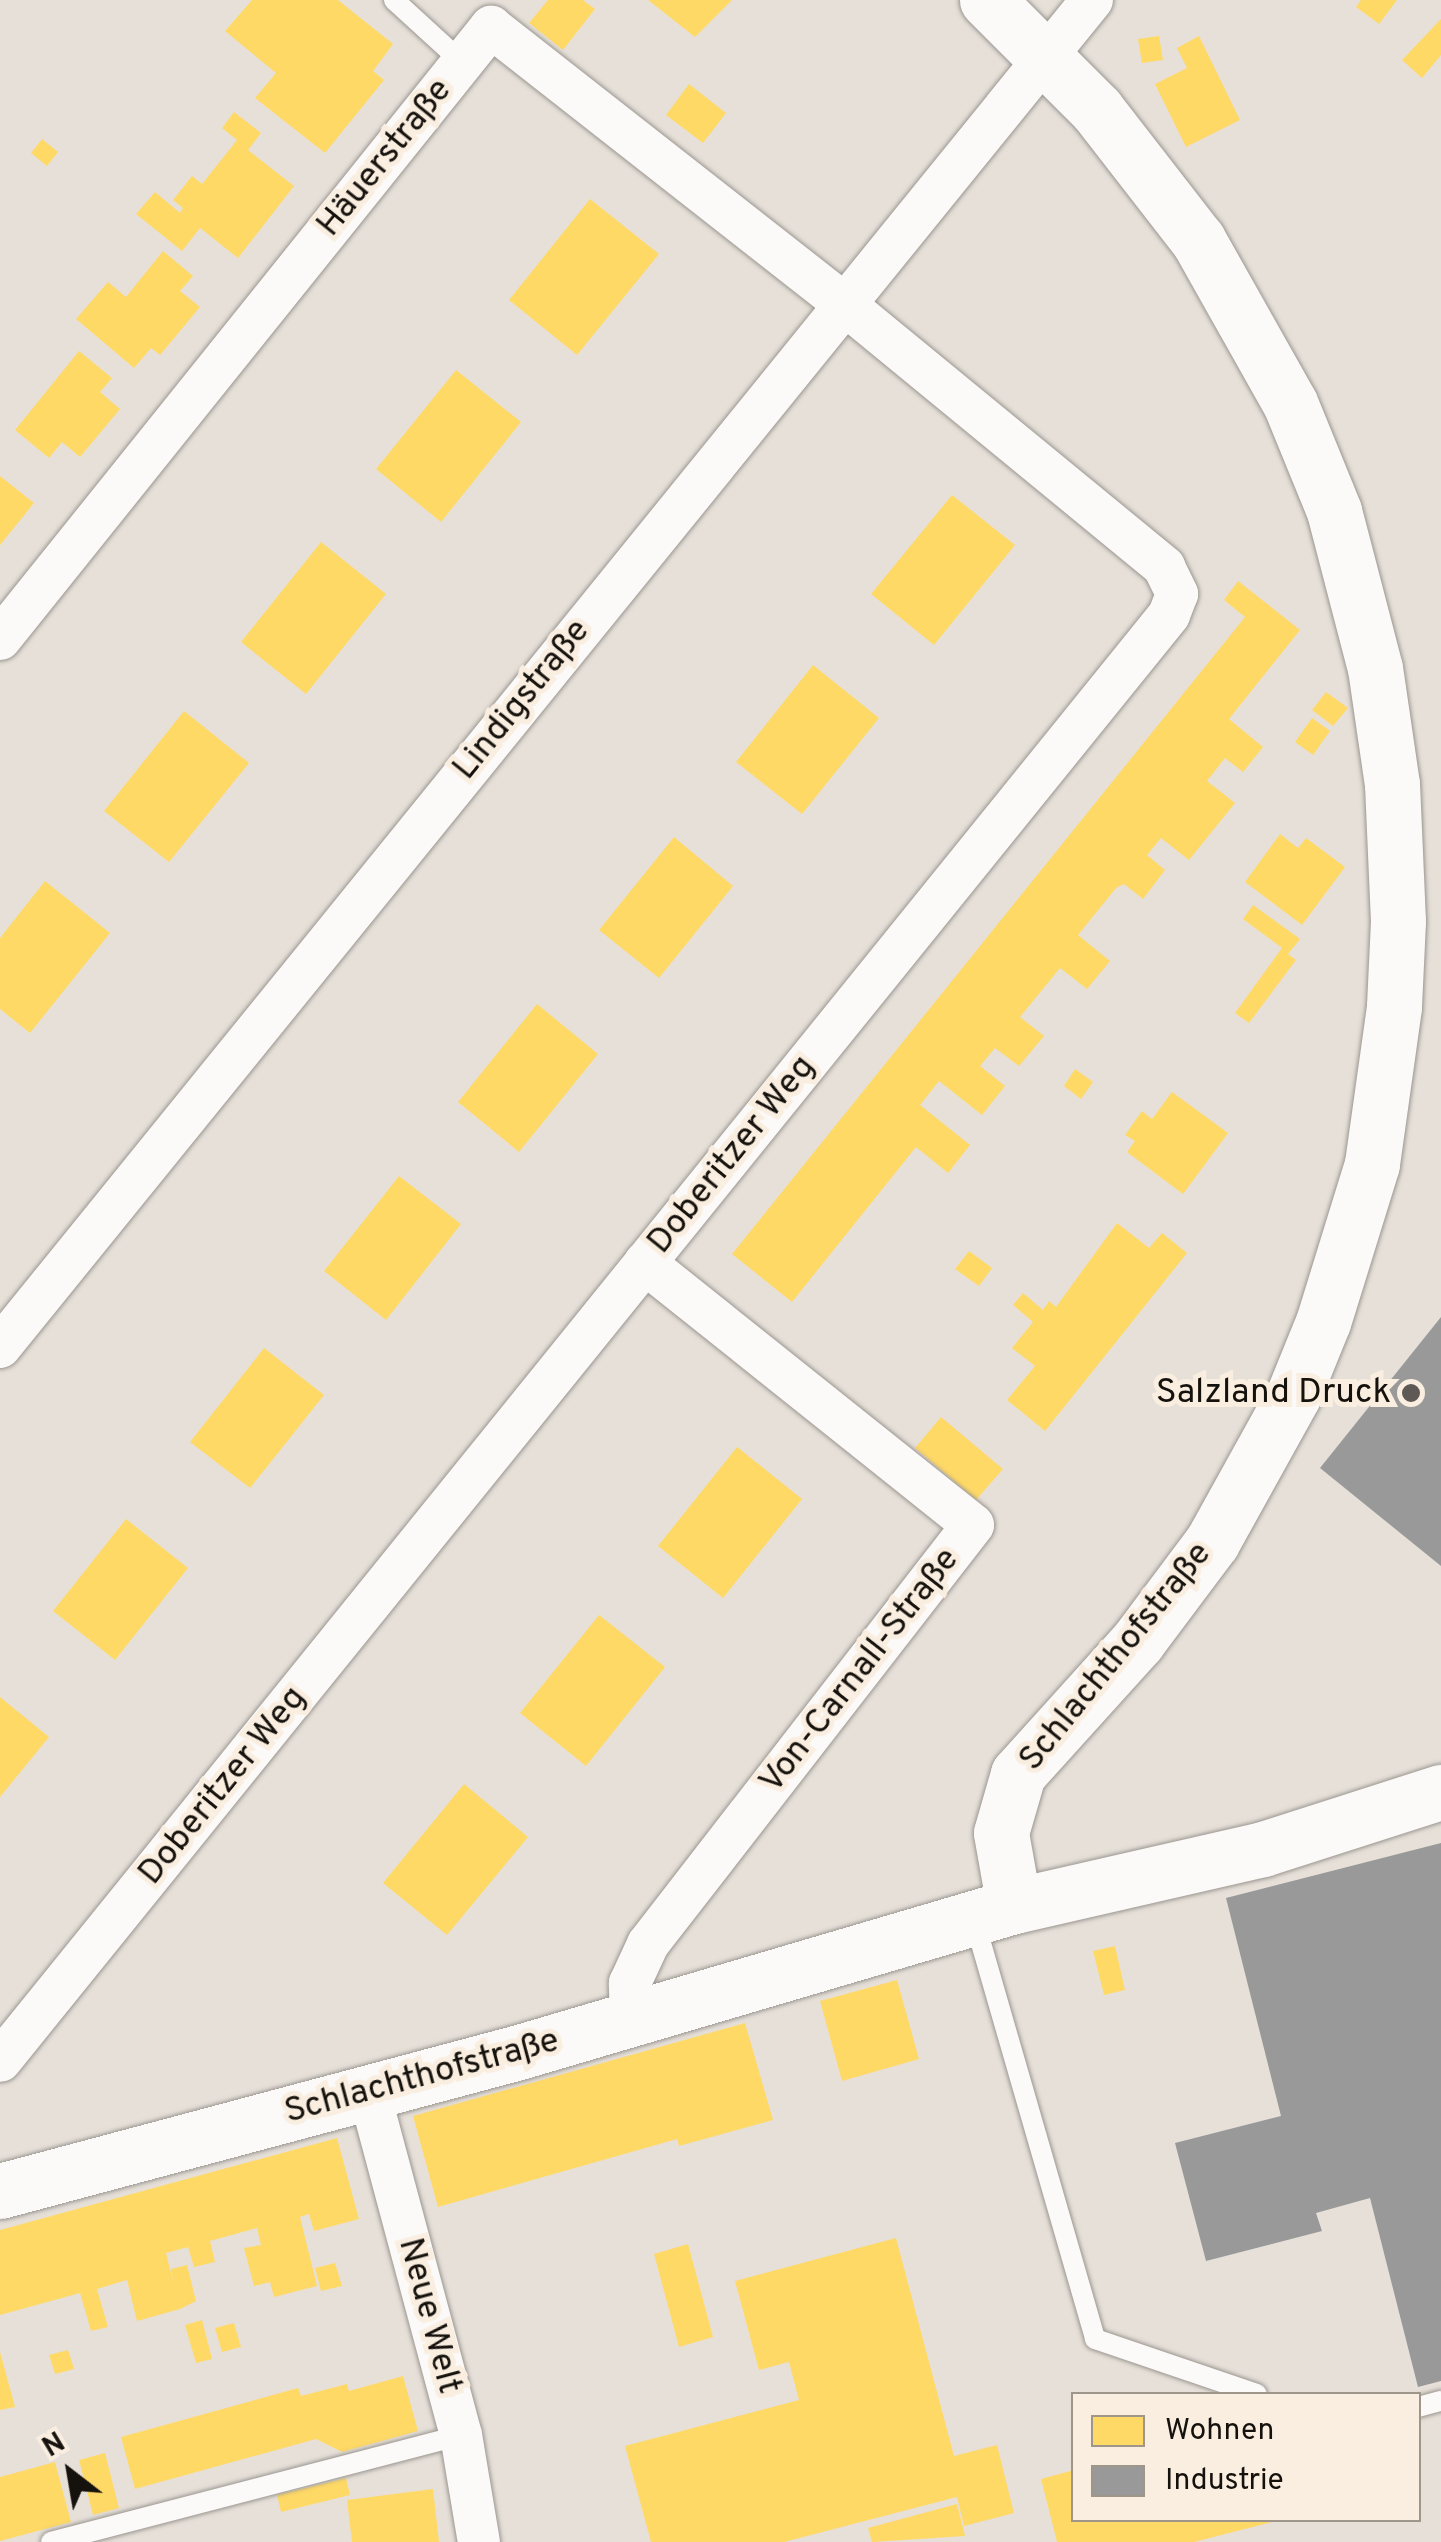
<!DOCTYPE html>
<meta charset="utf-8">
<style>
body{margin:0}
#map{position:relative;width:1441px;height:2542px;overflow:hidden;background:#e6e0d9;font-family:Overpass,sans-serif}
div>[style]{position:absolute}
.homes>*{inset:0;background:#ffd966}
.industry>*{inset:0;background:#999}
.roads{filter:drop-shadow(0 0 2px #9b9690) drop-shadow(0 0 2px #9b9690)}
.lane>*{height:20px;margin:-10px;padding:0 10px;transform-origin:10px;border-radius:10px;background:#fbfaf9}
.street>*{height:42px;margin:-21px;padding:0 21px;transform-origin:21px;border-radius:21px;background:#fbfaf9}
.secondary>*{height:55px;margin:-27.5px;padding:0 27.5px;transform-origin:27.5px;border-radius:27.5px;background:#fbfaf9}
.dots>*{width:28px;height:28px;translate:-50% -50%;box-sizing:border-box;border:5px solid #f9eee0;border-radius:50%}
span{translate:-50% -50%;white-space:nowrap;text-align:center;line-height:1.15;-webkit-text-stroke:10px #f9eee0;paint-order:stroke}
.street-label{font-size:35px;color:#15110c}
.poi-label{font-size:35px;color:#15110c}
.right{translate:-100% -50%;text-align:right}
.legend{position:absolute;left:1071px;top:2392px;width:350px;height:130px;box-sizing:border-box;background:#f9eee0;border:2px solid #9e968b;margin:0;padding:12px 18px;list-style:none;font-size:30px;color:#15110c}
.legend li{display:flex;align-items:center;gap:20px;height:50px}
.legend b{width:50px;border:2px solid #9e968b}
.north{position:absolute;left:20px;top:2422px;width:100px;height:100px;-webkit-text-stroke:8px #f9eee0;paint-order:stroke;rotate:329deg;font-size:28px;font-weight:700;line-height:40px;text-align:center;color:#15110c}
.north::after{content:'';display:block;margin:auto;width:35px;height:45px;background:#15110c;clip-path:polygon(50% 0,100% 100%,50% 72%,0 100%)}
</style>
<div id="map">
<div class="homes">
<i style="clip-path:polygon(252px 0,338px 0,393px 44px,373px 71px,384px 80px,325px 153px,255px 98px,276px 73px,225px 31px)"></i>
<i style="clip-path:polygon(548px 0,583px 0,595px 9px,563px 50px,529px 23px)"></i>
<i style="clip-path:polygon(648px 0,732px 0,695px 37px)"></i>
<i style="clip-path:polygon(1361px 0,1397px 0,1379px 24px,1356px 7px)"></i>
<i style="clip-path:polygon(1441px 19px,1441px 55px,1422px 78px,1402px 60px)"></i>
<i style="clip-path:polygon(1159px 36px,1163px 60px,1142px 63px,1138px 39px)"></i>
<i style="clip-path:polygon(1199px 36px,1240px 120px,1186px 147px,1155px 84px,1187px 68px,1177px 48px)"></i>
<i style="clip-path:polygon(689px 84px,726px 113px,703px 143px,666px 115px)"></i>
<i style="clip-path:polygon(234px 112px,261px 133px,248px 150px,294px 186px,238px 258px,200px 228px,182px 251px,136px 214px,155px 192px,180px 213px,183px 208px,173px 200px,192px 176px,202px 184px,237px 140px,222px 128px)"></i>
<i style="clip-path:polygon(42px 139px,58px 152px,47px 166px,31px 153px)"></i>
<i style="clip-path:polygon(590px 199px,659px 254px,577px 355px,509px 300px)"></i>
<i style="clip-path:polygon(163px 251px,193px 276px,180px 291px,200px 307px,160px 355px,151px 348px,134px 368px,76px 319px,108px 282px,126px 297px)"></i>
<i style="clip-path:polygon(79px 351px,112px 378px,100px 392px,120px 409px,80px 457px,62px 442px,49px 458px,15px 430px)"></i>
<i style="clip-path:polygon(456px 370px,521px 422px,441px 522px,376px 469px)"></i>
<i style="clip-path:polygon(0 476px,34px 503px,0 545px)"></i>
<i style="clip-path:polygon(952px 495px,1015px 545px,934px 645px,871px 594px)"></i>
<i style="clip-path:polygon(321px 542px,386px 594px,306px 694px,241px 642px)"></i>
<i style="clip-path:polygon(1238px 581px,1300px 630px,1229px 719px,1263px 747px,1243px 772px,1225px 758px,1207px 781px,1235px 803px,1189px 860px,1161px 838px,1147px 855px,1165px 870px,1143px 899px,1124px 884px,1116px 888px,1078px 935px,1110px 961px,1087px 989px,1060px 968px,1020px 1017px,1044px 1036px,1019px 1066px,995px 1048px,980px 1066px,1005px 1086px,982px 1115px,939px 1081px,920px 1105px,970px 1145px,948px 1173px,916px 1147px,792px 1302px,732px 1254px,1245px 617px,1224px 600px)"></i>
<i style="clip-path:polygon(813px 665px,879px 718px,802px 814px,736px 762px)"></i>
<i style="clip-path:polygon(1326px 692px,1348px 708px,1333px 726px,1312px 710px)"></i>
<i style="clip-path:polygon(184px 711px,249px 763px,169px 862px,104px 811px)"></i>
<i style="clip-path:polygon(1312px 718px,1330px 731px,1313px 755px,1295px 742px)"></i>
<i style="clip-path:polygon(1280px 834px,1298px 848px,1306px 838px,1345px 867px,1302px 925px,1245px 882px)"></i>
<i style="clip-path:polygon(674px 837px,733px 886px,659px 978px,599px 930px)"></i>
<i style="clip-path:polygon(45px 881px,110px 933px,30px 1033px,0 1009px,0 938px)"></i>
<i style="clip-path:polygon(1253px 905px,1300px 939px,1288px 954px,1296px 960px,1249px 1023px,1235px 1013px,1282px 948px,1243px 919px)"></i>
<i style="clip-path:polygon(537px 1004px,598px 1054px,519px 1152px,458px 1102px)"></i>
<i style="clip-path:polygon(1075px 1069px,1093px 1082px,1081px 1099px,1064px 1086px)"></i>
<i style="clip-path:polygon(1172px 1092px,1228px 1133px,1183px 1194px,1127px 1152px,1135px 1141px,1125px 1135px,1142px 1111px,1152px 1119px)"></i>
<i style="clip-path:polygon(399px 1176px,461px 1224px,386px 1320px,324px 1271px)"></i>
<i style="clip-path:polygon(1117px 1223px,1149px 1248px,1162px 1233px,1187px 1253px,1045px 1431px,1007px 1400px,1035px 1366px,1012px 1348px,1033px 1322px,1013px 1305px,1023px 1293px,1043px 1310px,1049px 1301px,1056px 1307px)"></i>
<i style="clip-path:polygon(969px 1251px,992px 1268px,979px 1286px,955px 1269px)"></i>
<i style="clip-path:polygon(264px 1348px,324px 1395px,250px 1488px,190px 1442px)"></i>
<i style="clip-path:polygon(941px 1417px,1003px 1469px,976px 1500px,915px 1448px)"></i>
<i style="clip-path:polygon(737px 1447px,802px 1499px,723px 1598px,658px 1546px)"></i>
<i style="clip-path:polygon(126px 1519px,188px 1568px,115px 1660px,53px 1611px)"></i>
<i style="clip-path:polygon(599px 1615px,665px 1667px,586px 1766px,520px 1713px)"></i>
<i style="clip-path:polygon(0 1697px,49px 1737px,0 1797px)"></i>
<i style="clip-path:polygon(464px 1784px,528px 1837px,447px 1935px,383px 1883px)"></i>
<i style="clip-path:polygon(1115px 1946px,1125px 1990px,1104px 1995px,1093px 1951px)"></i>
<i style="clip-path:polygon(897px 1980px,919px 2059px,842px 2081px,820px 2001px)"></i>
<i style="clip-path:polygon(745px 2023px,773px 2120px,679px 2146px,677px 2139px,438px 2207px,413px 2116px)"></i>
<i style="clip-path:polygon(337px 2138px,359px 2219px,314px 2231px,309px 2214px,300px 2217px,317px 2286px,274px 2297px,270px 2282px,254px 2286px,244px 2248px,261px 2245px,257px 2228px,210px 2241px,215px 2262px,194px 2267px,188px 2247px,166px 2253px,173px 2281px,171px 2269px,187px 2265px,196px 2301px,180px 2309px,137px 2321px,127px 2280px,97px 2289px,108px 2327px,91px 2331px,80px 2293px,0 2315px,0 2230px)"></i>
<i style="clip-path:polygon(896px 2238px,954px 2456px,997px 2445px,1014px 2513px,964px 2526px,957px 2497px,784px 2542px,651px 2542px,625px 2446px,799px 2400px,789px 2362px,759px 2370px,735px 2281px)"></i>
<i style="clip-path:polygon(688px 2244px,713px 2337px,679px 2347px,654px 2254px)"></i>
<i style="clip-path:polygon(335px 2263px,342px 2286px,321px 2291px,315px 2268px)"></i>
<i style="clip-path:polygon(202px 2320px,212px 2359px,196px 2363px,185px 2325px)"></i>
<i style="clip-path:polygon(234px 2323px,241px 2347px,222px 2352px,215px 2328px)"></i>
<i style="clip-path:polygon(68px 2350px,74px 2369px,55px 2374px,49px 2355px)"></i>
<i style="clip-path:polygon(0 2352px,15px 2407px,0 2410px)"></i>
<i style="clip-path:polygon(403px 2376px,418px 2431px,342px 2452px,316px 2439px,135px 2489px,121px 2437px,298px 2388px,301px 2396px,347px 2384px,349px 2391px)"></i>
<i style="clip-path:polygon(105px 2453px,119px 2508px,93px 2515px,79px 2460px)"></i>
<i style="clip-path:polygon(55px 2462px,71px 2522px,0 2541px,0 2477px)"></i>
<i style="clip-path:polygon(1074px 2470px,1074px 2520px,1276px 2521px,1194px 2542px,1057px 2542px,1041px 2479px)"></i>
<i style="clip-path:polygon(346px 2478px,350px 2495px,281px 2512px,277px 2495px)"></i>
<i style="clip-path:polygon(433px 2489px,439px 2542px,352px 2542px,347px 2500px)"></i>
<i style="clip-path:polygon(957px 2504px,965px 2536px,872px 2542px,868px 2528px)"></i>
</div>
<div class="industry">
<i style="clip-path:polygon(1441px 1317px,1441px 1566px,1320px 1468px)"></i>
<i style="clip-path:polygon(1441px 1843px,1441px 2381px,1418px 2387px,1370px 2198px,1316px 2213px,1322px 2231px,1206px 2261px,1175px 2143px,1281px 2116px,1226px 1898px)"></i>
</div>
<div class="roads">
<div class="lane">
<i style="left:394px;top:0;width:92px;rotate:42.4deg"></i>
<i style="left:974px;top:1919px;width:437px;rotate:73.9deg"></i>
<i style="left:1095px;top:2339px;width:171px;rotate:18.8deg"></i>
<i style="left:1418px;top:2407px;width:24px;rotate:-15deg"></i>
<i style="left:51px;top:2542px;width:424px;rotate:-14.6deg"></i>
</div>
<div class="street">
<i style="left:0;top:639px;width:785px;rotate:-51.26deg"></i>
<i style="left:491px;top:27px;width:447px;rotate:38.1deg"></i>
<i style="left:843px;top:303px;width:416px;rotate:39.4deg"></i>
<i style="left:1164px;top:567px;width:30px;rotate:64deg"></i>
<i style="left:1177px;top:594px;width:22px;rotate:111deg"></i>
<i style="left:1169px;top:615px;width:1859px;rotate:128.95deg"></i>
<i style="left:0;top:1347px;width:1734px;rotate:-50.97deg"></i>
<i style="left:631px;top:2018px;width:35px;rotate:-92deg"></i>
<i style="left:630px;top:1983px;width:43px;rotate:-65.2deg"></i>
<i style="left:648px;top:1944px;width:530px;rotate:-52.2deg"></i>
<i style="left:973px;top:1525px;width:420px;rotate:-141.4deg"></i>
<i style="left:369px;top:2092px;width:355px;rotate:75deg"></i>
<i style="left:461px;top:2435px;width:109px;rotate:80.5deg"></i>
</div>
<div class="secondary">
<i style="left:987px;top:0;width:156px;rotate:45deg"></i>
<i style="left:1097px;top:110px;width:165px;rotate:52.2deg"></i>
<i style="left:1198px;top:240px;width:187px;rotate:60.6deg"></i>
<i style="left:1290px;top:403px;width:117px;rotate:67.8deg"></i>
<i style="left:1334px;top:511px;width:162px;rotate:75.4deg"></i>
<i style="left:1375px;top:668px;width:117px;rotate:81.7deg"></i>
<i style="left:1392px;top:784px;width:137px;rotate:87.5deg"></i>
<i style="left:1398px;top:921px;width:86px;rotate:92.7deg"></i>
<i style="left:1394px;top:1007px;width:159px;rotate:98deg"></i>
<i style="left:1372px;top:1164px;width:165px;rotate:107.2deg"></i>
<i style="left:1323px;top:1322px;width:80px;rotate:112.1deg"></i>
<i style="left:1293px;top:1396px;width:167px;rotate:119deg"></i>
<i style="left:1212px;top:1542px;width:124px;rotate:126.8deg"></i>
<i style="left:1138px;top:1641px;width:179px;rotate:132.1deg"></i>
<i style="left:1018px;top:1774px;width:61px;rotate:106.1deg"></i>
<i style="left:1001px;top:1833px;width:74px;rotate:79.9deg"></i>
<i style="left:0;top:2191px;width:537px;rotate:-14.99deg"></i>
<i style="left:519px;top:2052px;width:516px;rotate:-16.43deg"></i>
<i style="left:1014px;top:1906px;width:255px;rotate:-12.9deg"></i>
<i style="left:1263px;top:1849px;width:187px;rotate:-17.8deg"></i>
</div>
</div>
<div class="dots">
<i style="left:1411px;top:1393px;background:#5e5954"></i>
</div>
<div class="street-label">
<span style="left:385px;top:158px;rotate:-51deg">Häuerstraße</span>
<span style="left:522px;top:700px;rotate:-51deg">Lindigstraße</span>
<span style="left:732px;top:1155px;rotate:-51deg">Doberitzer Weg</span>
<span style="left:1116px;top:1657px;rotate:-51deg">Schlachthofstraße</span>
<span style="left:860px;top:1671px;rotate:-52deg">Von-Carnall-Straße</span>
<span style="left:223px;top:1786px;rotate:-51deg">Doberitzer Weg</span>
<span style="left:422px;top:2077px;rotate:-15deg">Schlachthofstraße</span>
<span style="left:429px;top:2316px;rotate:75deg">Neue Welt</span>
</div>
<div class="poi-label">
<span class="right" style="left:1391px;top:1393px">Salzland Druck</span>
</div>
<ul class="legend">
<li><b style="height:28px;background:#ffd966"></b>Wohnen</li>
<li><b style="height:28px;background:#999"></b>Industrie</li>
</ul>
<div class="north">N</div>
</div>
